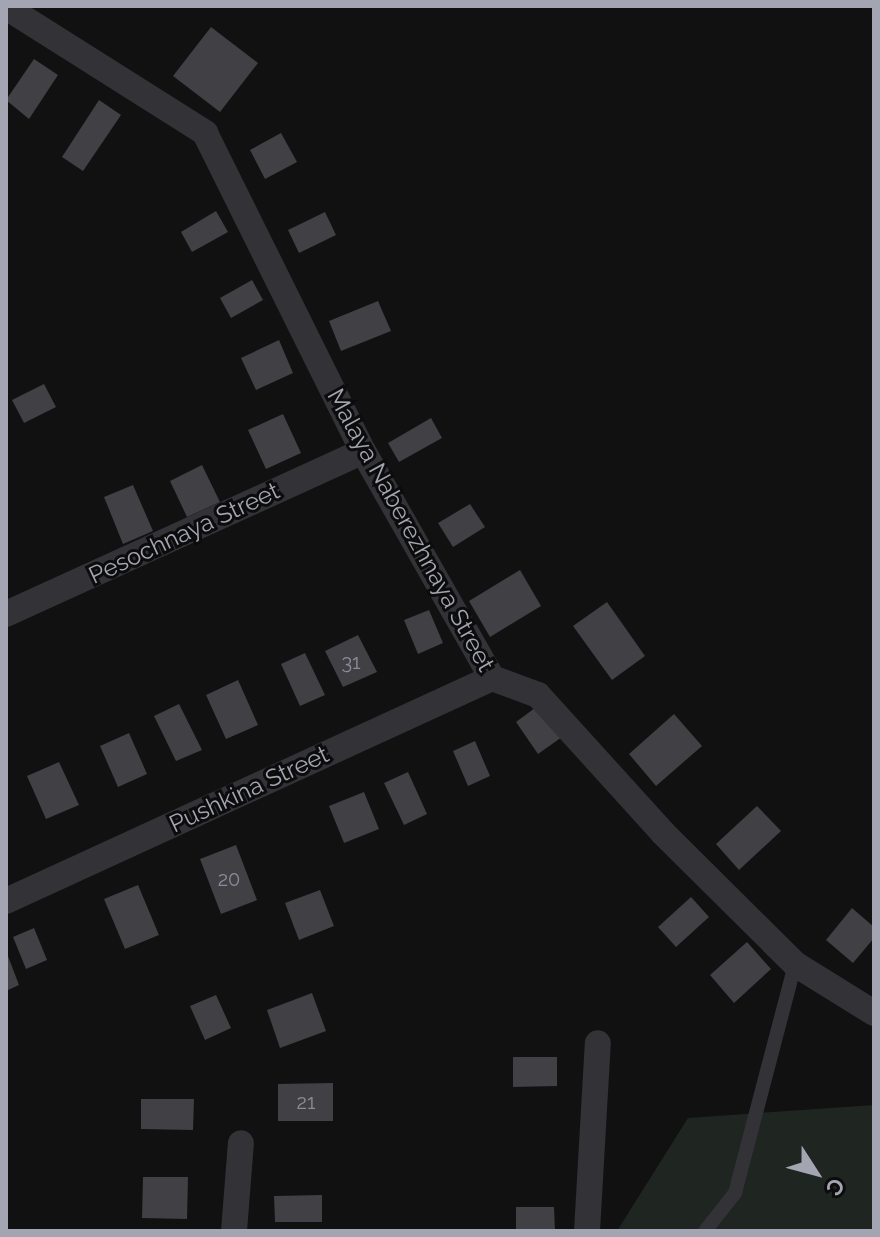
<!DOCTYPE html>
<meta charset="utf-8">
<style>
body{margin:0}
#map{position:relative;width:880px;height:1237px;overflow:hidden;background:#111112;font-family:Raleway,sans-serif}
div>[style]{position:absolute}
.green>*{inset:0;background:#1f2621}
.building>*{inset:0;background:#404045}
.service>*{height:14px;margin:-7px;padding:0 7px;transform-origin:7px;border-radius:7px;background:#323237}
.minor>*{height:26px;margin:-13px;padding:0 13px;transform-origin:13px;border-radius:13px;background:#323237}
span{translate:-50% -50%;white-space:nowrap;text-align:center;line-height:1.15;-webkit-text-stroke:6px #0c0c0d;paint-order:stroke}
.number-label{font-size:20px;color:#8a8c97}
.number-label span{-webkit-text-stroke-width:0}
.street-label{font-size:24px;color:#a3a5b2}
.frame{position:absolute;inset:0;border:8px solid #a3a5b2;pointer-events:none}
.north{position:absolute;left:776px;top:1133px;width:80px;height:80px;-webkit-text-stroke:6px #0c0c0d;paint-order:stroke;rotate:126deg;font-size:22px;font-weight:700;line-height:32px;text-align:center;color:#a3a5b2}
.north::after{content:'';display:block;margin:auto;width:28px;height:36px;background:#a3a5b2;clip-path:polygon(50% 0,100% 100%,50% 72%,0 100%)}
</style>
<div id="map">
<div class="green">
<i style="clip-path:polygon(874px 1105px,874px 1231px,617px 1231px,688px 1118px)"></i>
</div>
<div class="building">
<i style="clip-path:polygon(211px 27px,258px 63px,220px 112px,173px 76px)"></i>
<i style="clip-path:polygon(34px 59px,58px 75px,29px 119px,6px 100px)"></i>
<i style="clip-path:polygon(99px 100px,121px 115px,83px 171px,62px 157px)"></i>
<i style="clip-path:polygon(281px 133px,297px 162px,265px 179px,250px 150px)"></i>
<i style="clip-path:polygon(216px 211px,228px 232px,192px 252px,181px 232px)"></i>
<i style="clip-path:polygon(325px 212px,336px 235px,299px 253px,288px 230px)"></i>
<i style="clip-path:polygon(252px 280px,263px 300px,231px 318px,220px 298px)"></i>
<i style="clip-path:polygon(378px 301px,391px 331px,341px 351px,329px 321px)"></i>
<i style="clip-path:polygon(279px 340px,293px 373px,256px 390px,241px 358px)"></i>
<i style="clip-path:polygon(44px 384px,56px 407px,24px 423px,12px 400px)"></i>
<i style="clip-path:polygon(283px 414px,301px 453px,266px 469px,248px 430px)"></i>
<i style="clip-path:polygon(431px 418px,442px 438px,399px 462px,388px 443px)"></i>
<i style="clip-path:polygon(202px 465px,220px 502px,187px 517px,170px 481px)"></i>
<i style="clip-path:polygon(133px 485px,153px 531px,123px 544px,104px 497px)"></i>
<i style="clip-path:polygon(470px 504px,485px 527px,453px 547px,438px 523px)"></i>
<i style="clip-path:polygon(520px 570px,541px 606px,490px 637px,469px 601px)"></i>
<i style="clip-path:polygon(607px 602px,645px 656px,612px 680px,573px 626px)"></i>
<i style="clip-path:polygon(429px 610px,443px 643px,418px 654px,404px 620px)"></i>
<i style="clip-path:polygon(358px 635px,377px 672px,343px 687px,325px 651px)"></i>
<i style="clip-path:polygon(305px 653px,325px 695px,300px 706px,281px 664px)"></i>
<i style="clip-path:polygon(238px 680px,258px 725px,226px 739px,206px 695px)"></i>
<i style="clip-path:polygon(179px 704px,202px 750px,176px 761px,154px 716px)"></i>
<i style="clip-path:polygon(539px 705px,562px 737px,538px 754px,516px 722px)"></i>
<i style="clip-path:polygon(674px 714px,702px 746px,656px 786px,629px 754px)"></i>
<i style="clip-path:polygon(129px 733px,147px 774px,118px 787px,100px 746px)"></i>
<i style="clip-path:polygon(475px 741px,490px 776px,468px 786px,453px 751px)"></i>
<i style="clip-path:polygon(59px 762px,79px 805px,46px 819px,27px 776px)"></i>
<i style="clip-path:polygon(408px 772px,427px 814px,404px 825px,384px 783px)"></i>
<i style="clip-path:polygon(364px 792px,379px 829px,344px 843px,329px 806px)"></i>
<i style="clip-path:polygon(757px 806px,781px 831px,739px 870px,716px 844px)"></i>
<i style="clip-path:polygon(236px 845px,257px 900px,221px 914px,200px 859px)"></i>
<i style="clip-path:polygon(138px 885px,159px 935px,125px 949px,104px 899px)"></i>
<i style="clip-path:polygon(320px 890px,334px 926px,299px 940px,285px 903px)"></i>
<i style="clip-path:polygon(691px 897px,709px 917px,676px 947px,658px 927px)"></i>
<i style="clip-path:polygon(852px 908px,874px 927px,874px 938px,853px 963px,826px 940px)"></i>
<i style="clip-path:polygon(34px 928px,47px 960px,26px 969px,13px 937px)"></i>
<i style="clip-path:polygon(747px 942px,771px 969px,734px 1003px,710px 975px)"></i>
<i style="clip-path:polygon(6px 951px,19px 985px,6px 991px)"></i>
<i style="clip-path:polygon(312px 993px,326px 1031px,280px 1048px,267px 1010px)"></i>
<i style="clip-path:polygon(216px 995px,231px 1028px,205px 1040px,190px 1006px)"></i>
<i style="clip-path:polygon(513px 1057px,557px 1057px,557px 1086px,513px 1087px)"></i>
<i style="clip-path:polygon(333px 1083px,333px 1121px,278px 1121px,278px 1084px)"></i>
<i style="clip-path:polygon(141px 1099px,194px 1099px,193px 1130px,141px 1129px)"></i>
<i style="clip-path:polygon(143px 1177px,188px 1177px,187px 1219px,142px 1218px)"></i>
<i style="clip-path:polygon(322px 1195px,322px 1222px,275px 1222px,274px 1196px)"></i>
<i style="clip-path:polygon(516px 1207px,554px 1207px,555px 1231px,516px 1231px)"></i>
</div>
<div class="service">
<i style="left:705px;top:1231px;width:48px;rotate:-51.7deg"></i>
<i style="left:735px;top:1193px;width:237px;rotate:-75.3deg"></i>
</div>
<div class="minor">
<i style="left:6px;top:7px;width:236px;rotate:32.3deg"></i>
<i style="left:205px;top:133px;width:355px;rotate:63.6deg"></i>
<i style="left:363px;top:451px;width:261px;rotate:60.4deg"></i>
<i style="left:492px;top:678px;width:49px;rotate:20.3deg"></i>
<i style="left:538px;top:695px;width:186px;rotate:47.8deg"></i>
<i style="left:663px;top:833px;width:186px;rotate:44.8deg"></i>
<i style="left:795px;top:964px;width:93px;rotate:31.8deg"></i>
<i style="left:6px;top:614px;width:392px;rotate:-24.5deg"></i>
<i style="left:6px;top:901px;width:535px;rotate:-24.65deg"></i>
<i style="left:234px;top:1231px;width:88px;rotate:-85.5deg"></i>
<i style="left:587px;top:1231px;width:188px;rotate:-86.7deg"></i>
</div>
<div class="number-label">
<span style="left:351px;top:662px">31</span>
<span style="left:229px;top:879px">20</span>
<span style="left:306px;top:1102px">21</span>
</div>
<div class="street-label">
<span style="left:411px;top:530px;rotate:61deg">Malaya Naberezhnaya Street</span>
<span style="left:184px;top:533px;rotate:-25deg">Pesochnaya Street</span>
<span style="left:249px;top:789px;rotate:-25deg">Pushkina Street</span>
</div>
<div class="frame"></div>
<div class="north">С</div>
</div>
